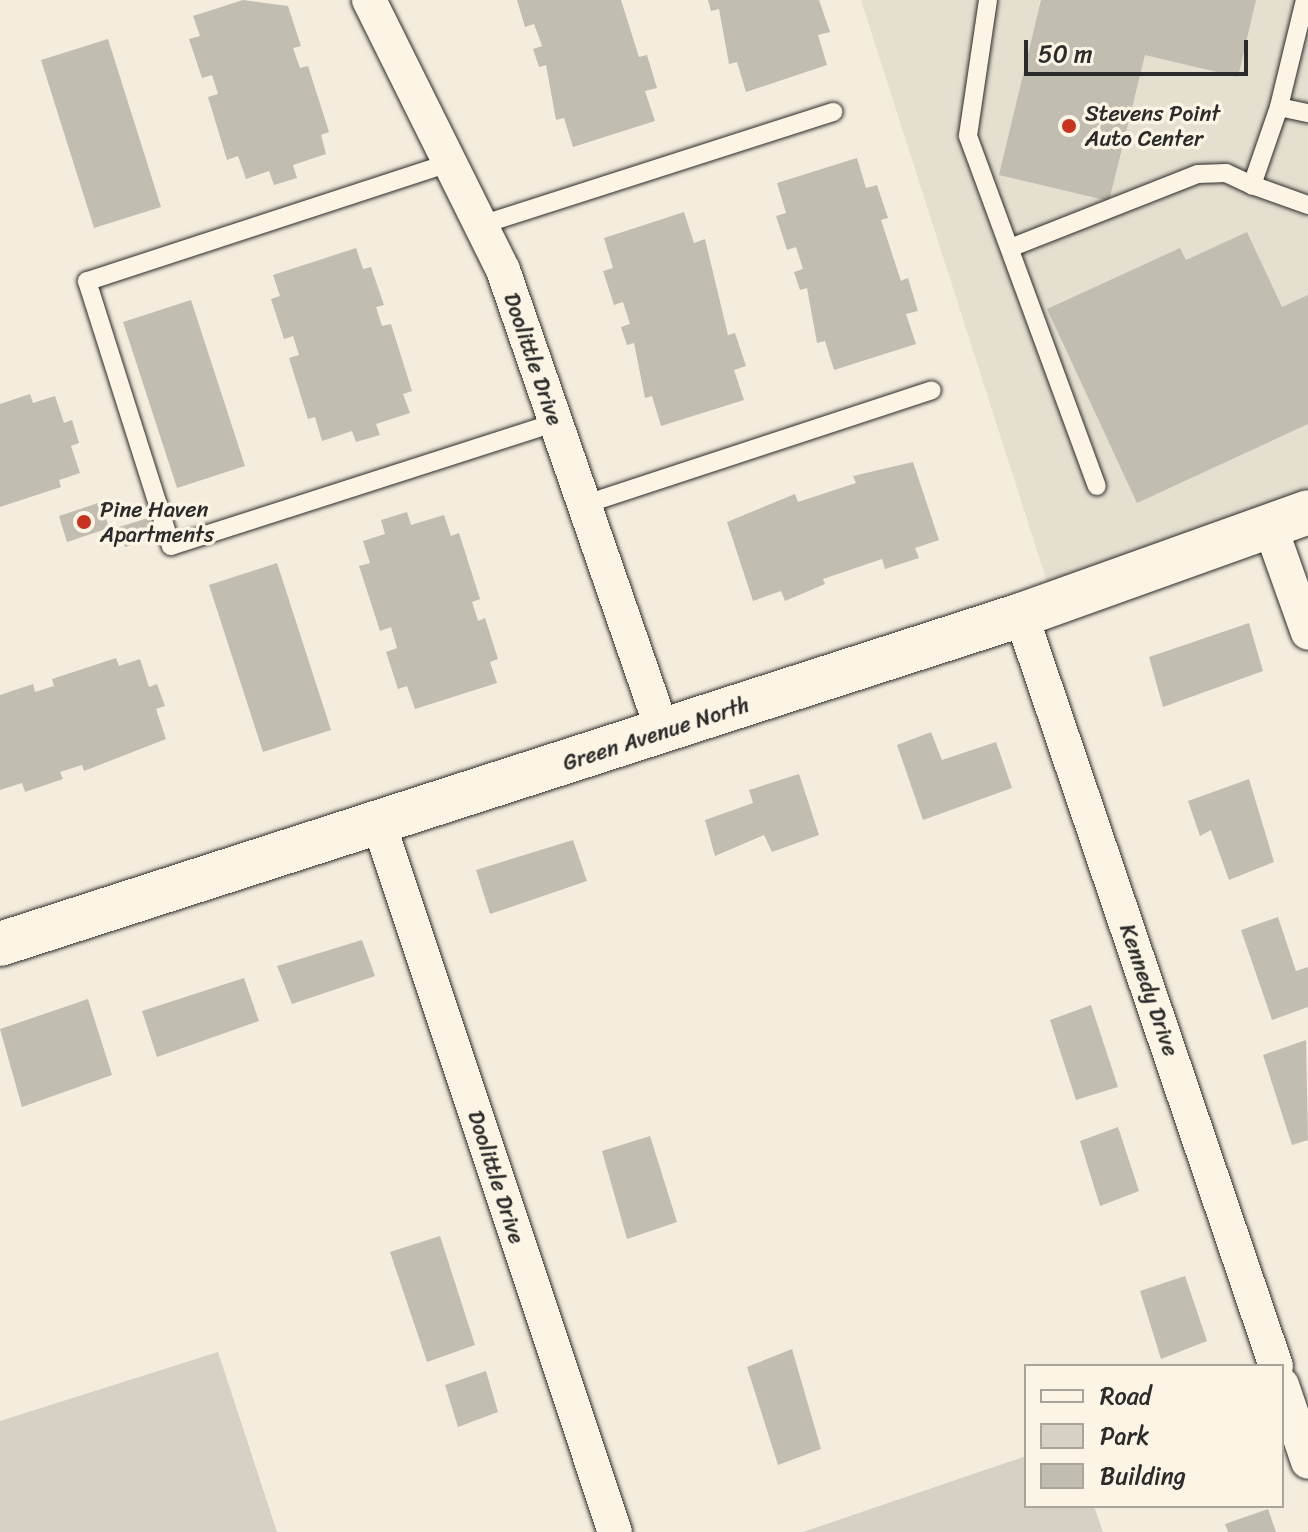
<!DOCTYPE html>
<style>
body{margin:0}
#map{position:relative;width:1308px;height:1532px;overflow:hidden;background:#f4edde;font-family:Sriracha,sans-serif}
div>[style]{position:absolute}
.built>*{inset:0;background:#e5dfd0}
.green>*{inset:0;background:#d6d1c4}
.building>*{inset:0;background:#c2bdb1}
.roads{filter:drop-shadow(0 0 2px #2b2b2b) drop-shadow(0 0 2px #2b2b2b)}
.service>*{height:18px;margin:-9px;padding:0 9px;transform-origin:9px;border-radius:9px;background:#fcf5e5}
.minor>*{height:34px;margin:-17px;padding:0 17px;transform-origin:17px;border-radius:17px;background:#fcf5e5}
.tertiary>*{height:44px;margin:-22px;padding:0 22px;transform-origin:22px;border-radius:22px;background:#fcf5e5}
.dots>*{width:22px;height:22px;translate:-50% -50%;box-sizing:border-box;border:4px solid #fcf5e5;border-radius:50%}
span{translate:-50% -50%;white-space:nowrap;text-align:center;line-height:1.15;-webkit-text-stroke:7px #fcf5e5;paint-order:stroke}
.poi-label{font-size:22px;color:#2b2b2b}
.left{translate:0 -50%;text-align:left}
.street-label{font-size:22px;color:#2b2b2b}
.legend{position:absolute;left:1024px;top:1364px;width:260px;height:144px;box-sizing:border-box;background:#fcf5e5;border:2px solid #a8a49b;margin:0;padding:10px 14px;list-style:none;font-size:24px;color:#2b2b2b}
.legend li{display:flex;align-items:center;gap:16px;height:40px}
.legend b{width:40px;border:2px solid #a8a49b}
.scale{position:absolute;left:1024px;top:40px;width:224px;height:36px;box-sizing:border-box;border:4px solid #2b2b2b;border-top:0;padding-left:10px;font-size:24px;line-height:28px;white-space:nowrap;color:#2b2b2b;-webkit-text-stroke:6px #fcf5e5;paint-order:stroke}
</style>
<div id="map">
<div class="built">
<i style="clip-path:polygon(861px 0,1308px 0,1308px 512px,1054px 604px)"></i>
</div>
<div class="green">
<i style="clip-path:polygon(218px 1352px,277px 1532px,0 1532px,0 1421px)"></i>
<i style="clip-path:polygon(1026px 1456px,1026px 1506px,1094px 1506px,1103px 1532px,803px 1532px)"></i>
</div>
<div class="building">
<i style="clip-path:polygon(243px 0,288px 6px,301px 46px,293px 48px,300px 68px,308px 66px,329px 132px,321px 135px,326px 154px,293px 165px,297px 178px,274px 185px,269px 171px,246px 179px,238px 156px,227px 160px,208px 97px,218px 94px,212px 75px,202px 78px,189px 39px,200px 36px,193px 16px)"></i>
<i style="clip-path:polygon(517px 0,621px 0,639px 57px,647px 55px,657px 88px,645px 91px,655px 121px,573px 147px,564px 118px,556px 120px,546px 65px,539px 67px,533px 49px,542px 46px,534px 24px,525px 27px)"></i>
<i style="clip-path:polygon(708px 0,819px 0,830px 32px,818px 35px,827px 65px,746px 92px,737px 62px,729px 64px,719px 9px,711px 11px)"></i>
<i style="clip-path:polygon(1041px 0,1256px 0,1238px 77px,1145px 55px,1109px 201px,999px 175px)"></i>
<i style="clip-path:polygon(108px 39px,161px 207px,94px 228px,41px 60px)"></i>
<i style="clip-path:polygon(857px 158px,866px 188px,877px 185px,888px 218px,881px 220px,901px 281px,908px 278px,918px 311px,906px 314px,916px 344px,834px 370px,825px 341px,817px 343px,807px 288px,800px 290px,794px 272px,803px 269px,796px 247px,787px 250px,776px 216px,786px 213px,777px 183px)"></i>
<i style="clip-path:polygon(684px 212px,694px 243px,705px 239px,728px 335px,735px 333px,746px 366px,734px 370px,744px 400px,661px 426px,652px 396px,645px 398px,634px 343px,627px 345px,621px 327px,630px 324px,623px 302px,614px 305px,603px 271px,613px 268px,604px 238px)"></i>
<i style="clip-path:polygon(1247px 232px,1282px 307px,1308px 295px,1308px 424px,1137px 503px,1047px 309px,1180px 248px,1186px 260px)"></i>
<i style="clip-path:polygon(356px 248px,363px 269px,371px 267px,384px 305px,376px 307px,382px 326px,391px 324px,412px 391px,403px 394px,410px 413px,376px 424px,380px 435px,356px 442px,352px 431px,322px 441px,315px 417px,308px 419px,289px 358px,299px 355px,293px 336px,284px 339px,271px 299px,280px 296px,273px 275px)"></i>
<i style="clip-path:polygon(191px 300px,245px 466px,177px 488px,123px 322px)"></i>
<i style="clip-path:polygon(30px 394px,33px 403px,55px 396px,64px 423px,72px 420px,79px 443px,71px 446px,80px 473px,59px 480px,61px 487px,0 507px,0 404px)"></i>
<i style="clip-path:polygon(913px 462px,939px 540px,915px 548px,919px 558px,885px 569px,882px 559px,823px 579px,825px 584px,785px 601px,781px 591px,753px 601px,727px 522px,795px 494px,798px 502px,856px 483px,853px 476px)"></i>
<i style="clip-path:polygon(101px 502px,109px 528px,67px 542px,59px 516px)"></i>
<i style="clip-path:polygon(407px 512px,411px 525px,444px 515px,451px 536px,459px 533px,480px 599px,472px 602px,478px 621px,485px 618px,498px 659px,490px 662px,497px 683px,415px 709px,407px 686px,398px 689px,386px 652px,397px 648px,391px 627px,380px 631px,359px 566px,370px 563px,363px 541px,385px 534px,381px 520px)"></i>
<i style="clip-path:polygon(151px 517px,158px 537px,125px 547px,119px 527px)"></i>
<i style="clip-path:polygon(277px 563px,331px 730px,263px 752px,209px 585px)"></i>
<i style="clip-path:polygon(1249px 623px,1263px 671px,1163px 707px,1149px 657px)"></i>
<i style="clip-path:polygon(116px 658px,119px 666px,140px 659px,149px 687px,157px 684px,165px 706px,156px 709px,166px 739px,84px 771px,82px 765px,60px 772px,63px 779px,25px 792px,22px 783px,0 790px,0 695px,33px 684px,35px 692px,54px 686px,52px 679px)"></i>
<i style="clip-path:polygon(931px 732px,942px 760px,996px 742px,1012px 788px,923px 820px,897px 745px)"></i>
<i style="clip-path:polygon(799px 774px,819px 835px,772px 852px,764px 835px,715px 856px,705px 820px,753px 803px,749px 790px)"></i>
<i style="clip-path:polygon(1249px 779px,1274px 862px,1229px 880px,1211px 830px,1200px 836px,1188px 801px)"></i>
<i style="clip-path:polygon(573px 840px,587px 881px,490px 914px,476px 870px)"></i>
<i style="clip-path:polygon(1278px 917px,1296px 971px,1308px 967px,1308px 1007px,1272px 1020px,1241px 930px)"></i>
<i style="clip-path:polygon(362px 940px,375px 976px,292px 1004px,277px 966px)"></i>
<i style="clip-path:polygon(244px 978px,259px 1021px,157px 1057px,142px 1011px)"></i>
<i style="clip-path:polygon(88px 999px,112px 1075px,22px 1107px,0 1029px)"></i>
<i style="clip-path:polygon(1091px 1005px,1118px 1087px,1076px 1100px,1050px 1020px)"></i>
<i style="clip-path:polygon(1306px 1040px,1308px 1140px,1292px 1145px,1263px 1055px)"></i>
<i style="clip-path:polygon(1118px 1127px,1139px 1191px,1100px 1206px,1080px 1141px)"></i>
<i style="clip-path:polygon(650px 1136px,677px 1222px,627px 1239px,602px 1151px)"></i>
<i style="clip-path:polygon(440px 1236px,475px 1345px,427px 1362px,390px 1252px)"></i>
<i style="clip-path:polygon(1185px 1276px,1207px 1341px,1161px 1359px,1140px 1291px)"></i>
<i style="clip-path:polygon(792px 1349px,821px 1449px,778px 1465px,747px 1367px)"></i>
<i style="clip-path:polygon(486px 1371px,498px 1412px,458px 1427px,445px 1385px)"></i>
<i style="clip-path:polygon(1268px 1509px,1276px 1532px,1228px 1532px,1225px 1524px)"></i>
</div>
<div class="roads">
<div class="service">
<i style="left:988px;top:0;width:137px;rotate:98.4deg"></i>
<i style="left:968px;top:136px;width:373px;rotate:69.8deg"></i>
<i style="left:1305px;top:0;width:110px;rotate:103.7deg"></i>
<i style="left:1279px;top:107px;width:30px;rotate:12deg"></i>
<i style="left:1279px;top:107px;width:83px;rotate:109.1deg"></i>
<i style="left:1252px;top:185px;width:59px;rotate:19.7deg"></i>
<i style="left:452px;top:162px;width:384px;rotate:161.9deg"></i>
<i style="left:87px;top:281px;width:278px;rotate:72.4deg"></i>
<i style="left:171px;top:546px;width:403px;rotate:-17.8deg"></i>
<i style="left:484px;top:224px;width:367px;rotate:-17.8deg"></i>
<i style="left:1010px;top:248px;width:202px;rotate:-21.5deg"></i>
<i style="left:1198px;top:174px;width:28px;rotate:-2deg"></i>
<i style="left:1226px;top:173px;width:29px;rotate:25deg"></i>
<i style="left:583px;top:505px;width:367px;rotate:-18.2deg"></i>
</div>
<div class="minor">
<i style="left:369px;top:0;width:301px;rotate:63.6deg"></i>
<i style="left:503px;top:270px;width:489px;rotate:70.9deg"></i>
<i style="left:1271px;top:529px;width:110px;rotate:70.4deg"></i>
<i style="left:1021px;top:615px;width:793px;rotate:71.25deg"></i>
<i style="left:378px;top:821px;width:749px;rotate:71.57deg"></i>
<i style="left:1282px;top:1385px;width:81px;rotate:71.3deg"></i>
</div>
<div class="tertiary">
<i style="left:0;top:944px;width:1073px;rotate:-17.86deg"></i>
<i style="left:1021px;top:615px;width:305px;rotate:-19.7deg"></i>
</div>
</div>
<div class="dots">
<i style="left:1069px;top:126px;background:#c8321e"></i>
<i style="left:84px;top:522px;background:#c8321e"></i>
</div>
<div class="poi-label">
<span class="left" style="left:1085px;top:126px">Stevens Point<br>Auto Center</span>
<span class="left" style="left:100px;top:522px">Pine Haven<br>Apartments</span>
</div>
<div class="street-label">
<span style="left:533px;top:359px;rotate:71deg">Doolittle Drive</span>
<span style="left:656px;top:734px;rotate:-18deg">Green Avenue North</span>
<span style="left:1149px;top:990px;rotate:71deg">Kennedy Drive</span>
<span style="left:496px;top:1177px;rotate:72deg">Doolittle Drive</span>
</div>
<ul class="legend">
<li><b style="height:10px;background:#fcf5e5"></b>Road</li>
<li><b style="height:22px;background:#d6d1c4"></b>Park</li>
<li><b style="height:22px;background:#c2bdb1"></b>Building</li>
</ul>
<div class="scale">50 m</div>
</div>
